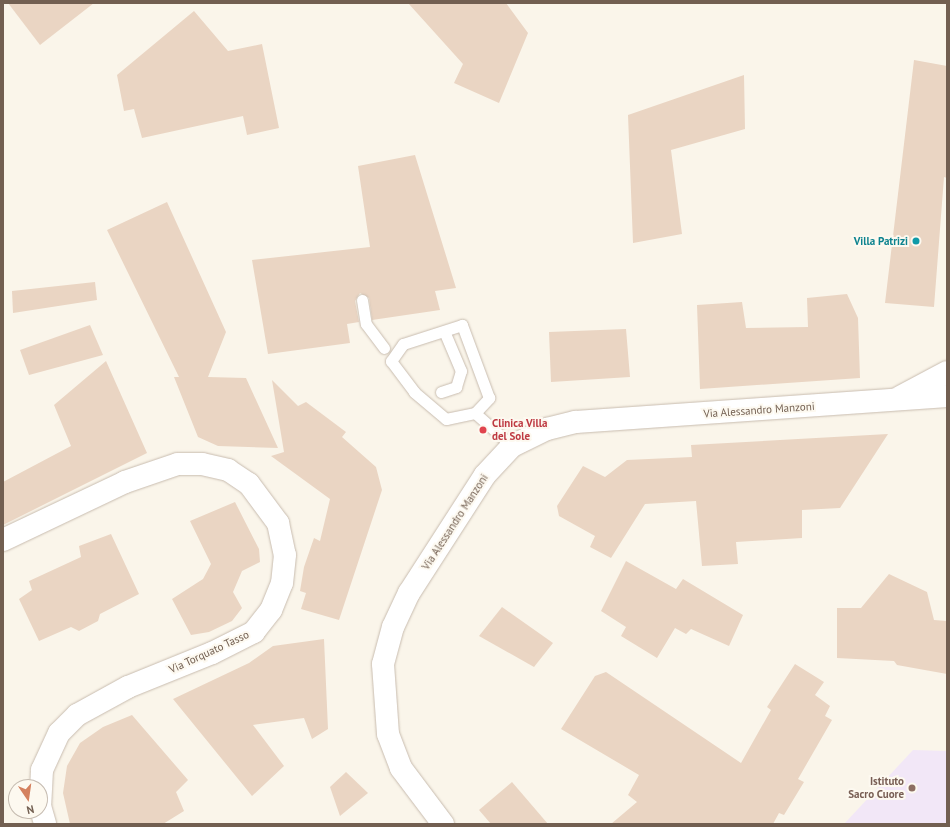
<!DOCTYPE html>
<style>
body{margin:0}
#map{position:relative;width:950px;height:827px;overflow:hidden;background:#faf5ea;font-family:"PT Sans",sans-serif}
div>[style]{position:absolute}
.education>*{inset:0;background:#f2e7f7}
.building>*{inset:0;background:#ead5c3}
.roads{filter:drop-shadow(0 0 1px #c8bcaf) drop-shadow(0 0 1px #c8bcaf)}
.lane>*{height:11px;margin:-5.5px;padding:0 5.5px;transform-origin:5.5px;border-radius:5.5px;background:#fff}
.secondary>*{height:22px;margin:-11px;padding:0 11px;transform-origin:11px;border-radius:11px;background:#fff}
.dots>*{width:11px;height:11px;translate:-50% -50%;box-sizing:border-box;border:2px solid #fdf9f0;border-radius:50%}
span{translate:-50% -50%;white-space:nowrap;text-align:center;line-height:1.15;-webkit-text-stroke:4px #fdf9f0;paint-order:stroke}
.culture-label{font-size:11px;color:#0d838f;font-weight:700}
.right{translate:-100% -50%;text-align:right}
.street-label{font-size:11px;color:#725f51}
.health-label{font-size:11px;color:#be3a42;font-weight:700}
.left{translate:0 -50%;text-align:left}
.education-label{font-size:11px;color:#785e54;font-weight:700}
.frame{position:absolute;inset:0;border:4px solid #725f51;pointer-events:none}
.north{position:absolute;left:8px;top:779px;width:40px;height:40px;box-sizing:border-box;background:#fdf9f0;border:1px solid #c5bbb0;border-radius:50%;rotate:167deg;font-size:11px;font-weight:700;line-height:16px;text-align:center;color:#725f51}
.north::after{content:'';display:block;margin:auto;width:14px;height:18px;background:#d4815f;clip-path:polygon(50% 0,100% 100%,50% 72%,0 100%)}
</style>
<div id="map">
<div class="education">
<i style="clip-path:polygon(913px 750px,947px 751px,947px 824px,844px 824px)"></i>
</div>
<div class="building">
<i style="clip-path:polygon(8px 3px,94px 3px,40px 45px)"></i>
<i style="clip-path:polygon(408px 3px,506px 3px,528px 33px,499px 103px,454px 83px,463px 64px)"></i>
<i style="clip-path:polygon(194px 11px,228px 51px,262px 44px,279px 128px,247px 135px,243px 116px,142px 138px,134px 109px,124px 111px,117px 75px)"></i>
<i style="clip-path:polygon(914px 60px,947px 66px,947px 178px,944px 177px,934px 307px,885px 303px)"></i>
<i style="clip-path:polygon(744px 75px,745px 129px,671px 150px,682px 234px,633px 243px,628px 115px)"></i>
<i style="clip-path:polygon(415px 155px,456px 288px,435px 291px,440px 310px,372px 320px,369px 298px,360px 293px,355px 301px,359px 322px,347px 324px,350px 343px,268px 354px,252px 260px,370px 247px,358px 166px)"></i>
<i style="clip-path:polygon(167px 202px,226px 332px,208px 377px,246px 378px,278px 448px,218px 446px,198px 437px,174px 377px,179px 377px,107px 230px)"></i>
<i style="clip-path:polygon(95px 282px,97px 300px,13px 313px,12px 291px)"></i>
<i style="clip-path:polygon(847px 294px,858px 318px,860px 378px,700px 389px,697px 305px,742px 302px,746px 328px,808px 327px,807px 298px)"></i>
<i style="clip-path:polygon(90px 325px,103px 355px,29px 375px,20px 350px)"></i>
<i style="clip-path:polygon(626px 329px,630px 377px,551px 382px,549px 332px)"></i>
<i style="clip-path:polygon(106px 361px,147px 453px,3px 525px,3px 482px,71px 446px,54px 405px)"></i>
<i style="clip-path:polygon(272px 380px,298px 406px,306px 402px,346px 432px,342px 437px,376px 467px,382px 490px,339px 620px,301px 609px,306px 593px,300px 591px,304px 567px,314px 538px,320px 541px,330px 499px,271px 456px,284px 452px)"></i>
<i style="clip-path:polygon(888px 434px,840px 508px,802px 510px,802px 538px,736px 542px,738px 564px,702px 566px,696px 501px,645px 504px,611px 558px,590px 547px,595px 536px,559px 516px,557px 506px,583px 466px,605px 477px,627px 460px,692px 457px,691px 445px)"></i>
<i style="clip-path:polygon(235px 502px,259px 549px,260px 562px,242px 571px,233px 592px,242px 608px,232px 621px,209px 632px,191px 635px,172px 599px,203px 579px,211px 564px,190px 521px)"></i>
<i style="clip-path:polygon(111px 534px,139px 594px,100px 614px,98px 621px,79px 631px,71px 627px,39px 641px,19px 599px,32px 590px,29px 581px,81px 557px,79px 546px)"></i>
<i style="clip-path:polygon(626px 561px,676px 589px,683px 579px,743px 615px,729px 646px,691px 629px,686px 634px,675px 628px,657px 658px,621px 636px,626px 627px,601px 611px)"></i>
<i style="clip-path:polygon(889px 574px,927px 592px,934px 620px,947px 621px,947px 674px,897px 665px,894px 661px,837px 658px,837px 608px,861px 608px)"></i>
<i style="clip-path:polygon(502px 607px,553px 643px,534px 667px,479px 636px)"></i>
<i style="clip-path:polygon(324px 639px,328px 729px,312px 739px,304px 718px,253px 725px,284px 766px,252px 796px,173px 699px,249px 663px,273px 646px)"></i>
<i style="clip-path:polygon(795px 664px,824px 682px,815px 695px,830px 706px,825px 716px,832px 720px,798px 779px,804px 782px,784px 815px,779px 813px,773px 824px,611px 824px,637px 802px,628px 795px,639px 775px,561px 729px,595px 676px,606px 672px,741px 763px,771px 710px,767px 707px)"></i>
<i style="clip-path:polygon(132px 715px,188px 780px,176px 792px,184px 811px,163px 824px,70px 824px,63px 793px,67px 766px,80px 743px,103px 727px)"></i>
<i style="clip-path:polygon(346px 772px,368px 793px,340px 816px,330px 787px)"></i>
<i style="clip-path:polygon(512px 782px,548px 824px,491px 824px,479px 810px)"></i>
</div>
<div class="roads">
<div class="lane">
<i style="left:362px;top:300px;width:24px;rotate:81deg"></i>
<i style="left:366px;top:324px;width:30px;rotate:53deg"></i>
<i style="left:441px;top:392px;width:16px;rotate:-18deg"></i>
<i style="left:456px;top:387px;width:17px;rotate:-73deg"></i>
<i style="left:461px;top:371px;width:43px;rotate:-113deg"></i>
<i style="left:475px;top:413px;width:21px;rotate:-47deg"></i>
<i style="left:489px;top:398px;width:78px;rotate:-110.3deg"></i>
<i style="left:462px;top:325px;width:62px;rotate:162.1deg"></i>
<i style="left:403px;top:344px;width:21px;rotate:125deg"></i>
<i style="left:391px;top:361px;width:39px;rotate:53deg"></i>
<i style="left:414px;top:392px;width:42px;rotate:40.2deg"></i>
<i style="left:446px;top:419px;width:30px;rotate:-12deg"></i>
<i style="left:475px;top:413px;width:50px;rotate:41.7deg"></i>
</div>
<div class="secondary">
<i style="left:900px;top:397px;width:53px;rotate:-28deg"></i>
<i style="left:3px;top:540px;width:135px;rotate:-25.4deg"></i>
<i style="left:125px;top:482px;width:56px;rotate:-18.8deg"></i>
<i style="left:178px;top:464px;width:24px"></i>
<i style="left:202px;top:464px;width:27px;rotate:13deg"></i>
<i style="left:228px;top:470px;width:25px;rotate:34deg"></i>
<i style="left:249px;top:484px;width:49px;rotate:53.4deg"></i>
<i style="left:278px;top:523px;width:33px;rotate:78deg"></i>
<i style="left:285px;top:555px;width:28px;rotate:96deg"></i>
<i style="left:282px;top:583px;width:29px;rotate:112deg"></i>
<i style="left:271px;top:610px;width:28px;rotate:128deg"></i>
<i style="left:254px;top:632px;width:47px;rotate:153.4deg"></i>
<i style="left:212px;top:653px;width:91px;rotate:158deg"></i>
<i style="left:128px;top:687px;width:58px;rotate:151.2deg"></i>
<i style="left:77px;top:715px;width:25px;rotate:135deg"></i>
<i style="left:59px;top:733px;width:41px;rotate:114.7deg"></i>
<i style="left:42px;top:770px;width:36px;rotate:93deg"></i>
<i style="left:40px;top:806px;width:19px;rotate:74deg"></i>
<i style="left:443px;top:824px;width:70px;rotate:-126.9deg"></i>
<i style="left:401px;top:768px;width:36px;rotate:-111deg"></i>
<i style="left:388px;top:734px;width:70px;rotate:-94.1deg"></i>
<i style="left:383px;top:664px;width:38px;rotate:-75deg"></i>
<i style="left:393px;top:627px;width:38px;rotate:-65deg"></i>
<i style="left:409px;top:593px;width:140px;rotate:-57.2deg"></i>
<i style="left:485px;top:475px;width:40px;rotate:-47deg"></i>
<i style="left:512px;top:446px;width:39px;rotate:-26deg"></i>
<i style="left:547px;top:429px;width:30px;rotate:-14deg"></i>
<i style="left:576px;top:422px;width:372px;rotate:-4deg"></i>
</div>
</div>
<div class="dots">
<i style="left:916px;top:241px;background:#0f9aa8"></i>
<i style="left:483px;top:430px;background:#e0444e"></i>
<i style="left:912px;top:788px;background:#8d6e63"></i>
</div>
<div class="culture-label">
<span class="right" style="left:908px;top:241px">Villa Patrizi</span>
</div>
<div class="street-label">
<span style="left:759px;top:410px;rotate:-4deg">Via Alessandro Manzoni</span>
<span style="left:455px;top:522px;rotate:-57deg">Via Alessandro Manzoni</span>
<span style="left:209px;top:652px;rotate:-25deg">Via Torquato Tasso</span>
</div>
<div class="health-label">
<span class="left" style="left:492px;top:430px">Clinica Villa<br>del Sole</span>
</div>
<div class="education-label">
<span class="right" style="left:904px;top:788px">Istituto<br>Sacro Cuore</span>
</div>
<div class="frame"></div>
<div class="north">N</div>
</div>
